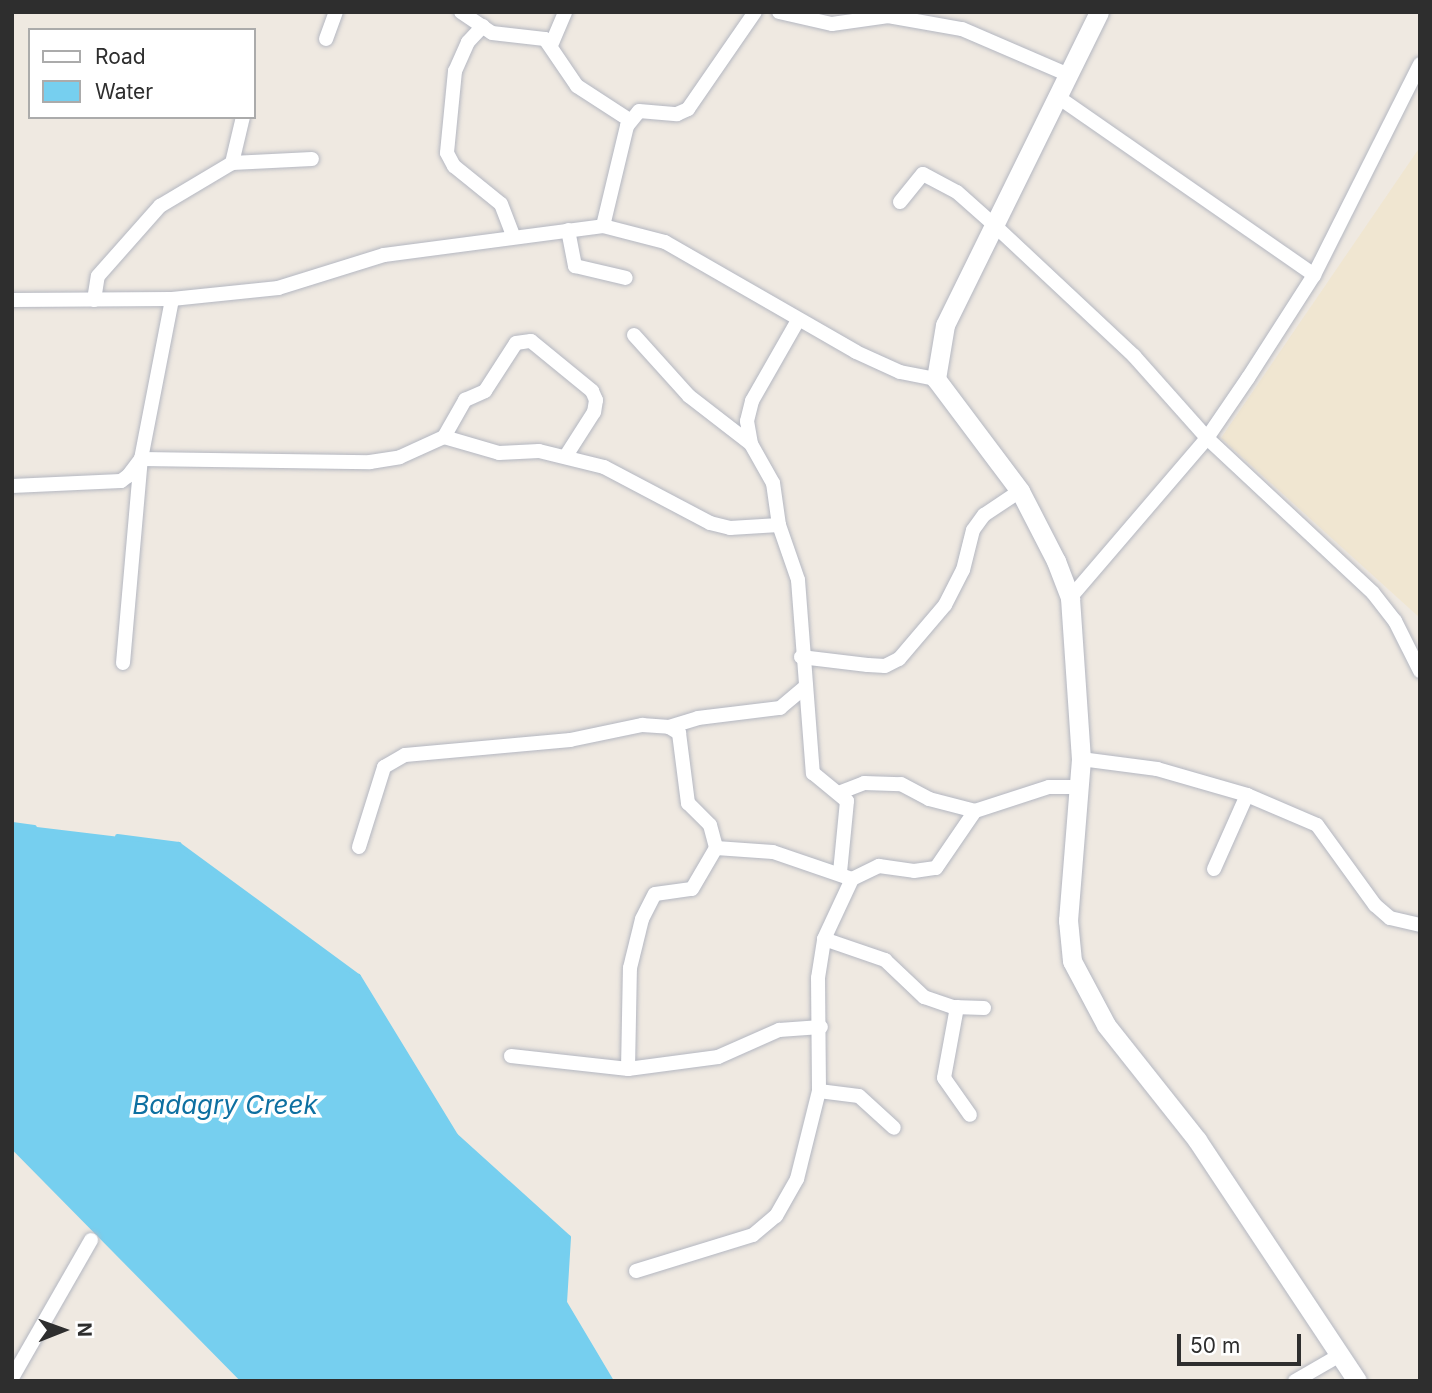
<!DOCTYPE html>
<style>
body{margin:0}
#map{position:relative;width:1432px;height:1393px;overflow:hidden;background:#efe9e1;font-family:Inter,sans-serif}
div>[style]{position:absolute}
.education>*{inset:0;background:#f0e6d1}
.water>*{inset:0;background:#76cfef}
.stream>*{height:5px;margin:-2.5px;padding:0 2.5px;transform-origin:2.5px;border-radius:2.5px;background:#76cfef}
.roads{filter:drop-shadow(0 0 2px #b4b7c1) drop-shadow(0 0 2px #b4b7c1)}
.street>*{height:14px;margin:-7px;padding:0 7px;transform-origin:7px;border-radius:7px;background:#fff}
.secondary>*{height:19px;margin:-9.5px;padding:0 9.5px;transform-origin:9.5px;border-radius:9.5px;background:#fff}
span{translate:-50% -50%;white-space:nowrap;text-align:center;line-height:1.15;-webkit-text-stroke:7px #fff;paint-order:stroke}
.water-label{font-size:26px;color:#0e70a1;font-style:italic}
.frame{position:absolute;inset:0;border:14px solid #2e2e2e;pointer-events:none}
.legend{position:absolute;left:28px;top:28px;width:228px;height:91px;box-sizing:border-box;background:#fff;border:2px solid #ababab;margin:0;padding:9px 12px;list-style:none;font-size:21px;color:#2e2e2e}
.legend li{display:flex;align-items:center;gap:14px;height:35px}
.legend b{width:35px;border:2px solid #ababab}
.north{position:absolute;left:28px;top:1295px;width:70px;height:70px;-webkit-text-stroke:5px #fff;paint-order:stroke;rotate:89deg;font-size:19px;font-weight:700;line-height:28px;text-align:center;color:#2e2e2e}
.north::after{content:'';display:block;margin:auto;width:24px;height:32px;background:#2e2e2e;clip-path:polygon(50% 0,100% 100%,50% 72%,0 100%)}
.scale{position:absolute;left:1177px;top:1334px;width:124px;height:32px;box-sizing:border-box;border:4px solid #2e2e2e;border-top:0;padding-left:9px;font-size:21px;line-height:24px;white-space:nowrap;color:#2e2e2e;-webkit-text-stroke:5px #fff;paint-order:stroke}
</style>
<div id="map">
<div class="education">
<i style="clip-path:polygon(1420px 147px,1420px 618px,1221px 438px)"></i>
</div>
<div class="water">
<i style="clip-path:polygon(12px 824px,178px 844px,358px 976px,455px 1135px,568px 1237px,564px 1302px,611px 1381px,244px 1381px,12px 1146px)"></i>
</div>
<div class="stream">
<i style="left:12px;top:824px;width:22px;rotate:8deg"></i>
<i style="left:117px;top:836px;width:62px;rotate:7.5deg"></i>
<i style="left:178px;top:844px;width:223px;rotate:36.3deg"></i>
<i style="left:358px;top:976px;width:186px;rotate:58.6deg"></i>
<i style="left:455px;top:1135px;width:152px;rotate:42.1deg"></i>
<i style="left:568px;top:1237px;width:65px;rotate:93.5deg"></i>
<i style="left:564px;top:1302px;width:92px;rotate:59.3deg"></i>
<i style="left:12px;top:1146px;width:330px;rotate:45.4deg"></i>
</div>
<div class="roads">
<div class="street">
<i style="left:461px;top:12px;width:37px;rotate:34deg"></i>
<i style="left:492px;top:33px;width:53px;rotate:6.5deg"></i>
<i style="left:545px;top:39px;width:57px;rotate:55.8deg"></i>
<i style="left:577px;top:86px;width:64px;rotate:32.9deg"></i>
<i style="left:779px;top:12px;width:54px;rotate:12.8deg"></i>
<i style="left:832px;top:24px;width:57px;rotate:-8.1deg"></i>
<i style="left:888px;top:16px;width:75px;rotate:10deg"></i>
<i style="left:962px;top:29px;width:116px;rotate:23.3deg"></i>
<i style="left:483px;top:26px;width:22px;rotate:133deg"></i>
<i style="left:468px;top:42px;width:32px;rotate:114deg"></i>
<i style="left:455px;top:71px;width:82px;rotate:95.6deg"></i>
<i style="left:447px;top:153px;width:15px;rotate:62deg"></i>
<i style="left:454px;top:166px;width:60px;rotate:39deg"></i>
<i style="left:501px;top:204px;width:34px;rotate:69deg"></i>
<i style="left:326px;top:39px;width:29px;rotate:-70deg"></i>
<i style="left:552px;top:43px;width:34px;rotate:-67deg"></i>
<i style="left:1058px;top:97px;width:312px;rotate:34.8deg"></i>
<i style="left:232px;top:163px;width:47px;rotate:-76.6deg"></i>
<i style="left:900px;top:202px;width:36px;rotate:-51deg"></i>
<i style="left:923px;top:174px;width:38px;rotate:28deg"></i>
<i style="left:957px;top:192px;width:48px;rotate:41.6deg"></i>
<i style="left:993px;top:224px;width:193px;rotate:43.1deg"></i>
<i style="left:1134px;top:356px;width:110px;rotate:48.3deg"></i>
<i style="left:1207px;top:438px;width:227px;rotate:43deg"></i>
<i style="left:1373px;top:593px;width:36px;rotate:52deg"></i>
<i style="left:1395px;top:621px;width:56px;rotate:63.4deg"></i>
<i style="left:603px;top:226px;width:103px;rotate:-76.5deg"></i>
<i style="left:627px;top:126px;width:19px;rotate:-51deg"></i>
<i style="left:639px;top:111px;width:38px;rotate:5deg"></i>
<i style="left:677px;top:114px;width:12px;rotate:-24deg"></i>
<i style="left:688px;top:109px;width:118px;rotate:-55.4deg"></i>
<i style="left:568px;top:230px;width:37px;rotate:79deg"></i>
<i style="left:575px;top:266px;width:52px;rotate:13.2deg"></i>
<i style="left:12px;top:300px;width:160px;rotate:-0.4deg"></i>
<i style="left:172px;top:299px;width:107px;rotate:-5.9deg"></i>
<i style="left:278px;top:288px;width:111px;rotate:-17.3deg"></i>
<i style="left:384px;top:255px;width:221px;rotate:-7.5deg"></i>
<i style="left:603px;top:226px;width:64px;rotate:14.5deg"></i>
<i style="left:665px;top:242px;width:220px;rotate:29.9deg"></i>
<i style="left:856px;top:352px;width:48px;rotate:24.4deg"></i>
<i style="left:900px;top:372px;width:37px;rotate:11deg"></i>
<i style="left:94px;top:300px;width:24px;rotate:-81deg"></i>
<i style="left:98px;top:276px;width:94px;rotate:-48.5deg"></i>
<i style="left:160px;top:206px;width:84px;rotate:-30.8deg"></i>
<i style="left:232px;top:163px;width:80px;rotate:-2.9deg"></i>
<i style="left:797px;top:322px;width:91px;rotate:119.7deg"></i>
<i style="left:752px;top:401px;width:21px;rotate:104deg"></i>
<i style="left:747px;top:421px;width:23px;rotate:80deg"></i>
<i style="left:751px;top:444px;width:45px;rotate:60.6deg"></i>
<i style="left:773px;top:483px;width:42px;rotate:81.9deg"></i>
<i style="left:779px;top:525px;width:58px;rotate:70.9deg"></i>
<i style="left:798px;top:580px;width:194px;rotate:85.6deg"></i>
<i style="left:813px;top:773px;width:44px;rotate:39.5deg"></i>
<i style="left:847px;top:801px;width:72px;rotate:95.6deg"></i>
<i style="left:634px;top:335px;width:82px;rotate:48deg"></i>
<i style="left:689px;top:396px;width:78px;rotate:37.7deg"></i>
<i style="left:444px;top:437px;width:43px;rotate:-60.4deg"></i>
<i style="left:465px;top:400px;width:22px;rotate:-24deg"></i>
<i style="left:485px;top:391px;width:57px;rotate:-57.1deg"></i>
<i style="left:516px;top:343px;width:15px;rotate:-8deg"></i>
<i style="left:531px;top:341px;width:79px;rotate:39.3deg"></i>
<i style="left:592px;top:391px;width:10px;rotate:66deg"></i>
<i style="left:596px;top:400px;width:12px;rotate:99deg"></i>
<i style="left:594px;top:412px;width:52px;rotate:122.5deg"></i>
<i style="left:12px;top:486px;width:109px;rotate:-2.6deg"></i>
<i style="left:121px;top:481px;width:9px;rotate:-36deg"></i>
<i style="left:128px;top:476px;width:21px;rotate:-53deg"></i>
<i style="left:141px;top:459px;width:163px;rotate:-79deg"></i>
<i style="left:1070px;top:598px;width:211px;rotate:-49.4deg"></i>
<i style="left:1207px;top:438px;width:73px;rotate:-55.7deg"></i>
<i style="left:1248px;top:378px;width:122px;rotate:-57.3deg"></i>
<i style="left:1314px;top:275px;width:236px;rotate:-63.3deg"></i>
<i style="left:801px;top:657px;width:67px;rotate:6.8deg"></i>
<i style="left:868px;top:665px;width:17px;rotate:3deg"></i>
<i style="left:885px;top:666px;width:16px;rotate:-27deg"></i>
<i style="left:899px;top:659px;width:71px;rotate:-49.6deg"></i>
<i style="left:945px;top:605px;width:39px;rotate:-63deg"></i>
<i style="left:963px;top:570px;width:41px;rotate:-76deg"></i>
<i style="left:973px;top:530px;width:19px;rotate:-54deg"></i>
<i style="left:984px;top:515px;width:43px;rotate:-33.7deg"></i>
<i style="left:123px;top:663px;width:205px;rotate:-85deg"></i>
<i style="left:141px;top:459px;width:229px;rotate:0.8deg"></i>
<i style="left:370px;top:462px;width:30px;rotate:-9deg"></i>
<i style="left:400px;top:457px;width:48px;rotate:-24.4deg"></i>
<i style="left:444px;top:437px;width:57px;rotate:16.2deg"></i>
<i style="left:499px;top:453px;width:40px;rotate:-2.9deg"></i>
<i style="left:539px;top:451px;width:67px;rotate:13.8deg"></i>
<i style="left:604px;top:467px;width:120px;rotate:27.8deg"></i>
<i style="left:710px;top:523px;width:21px;rotate:14deg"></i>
<i style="left:730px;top:528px;width:49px;rotate:-3.5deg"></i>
<i style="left:669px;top:727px;width:30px;rotate:-17deg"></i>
<i style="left:698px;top:718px;width:83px;rotate:-7deg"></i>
<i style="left:780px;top:708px;width:34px;rotate:-40deg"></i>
<i style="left:1081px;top:759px;width:77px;rotate:7.5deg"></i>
<i style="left:1157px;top:769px;width:94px;rotate:16.1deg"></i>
<i style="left:1247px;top:795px;width:76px;rotate:23.2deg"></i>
<i style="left:1317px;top:825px;width:99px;rotate:54.1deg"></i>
<i style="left:1375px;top:905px;width:20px;rotate:41deg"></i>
<i style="left:1390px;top:918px;width:31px;rotate:13deg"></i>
<i style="left:841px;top:792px;width:25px;rotate:-21deg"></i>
<i style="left:864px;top:783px;width:37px;rotate:2deg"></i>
<i style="left:901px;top:784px;width:32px;rotate:28deg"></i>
<i style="left:929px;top:799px;width:48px;rotate:14.6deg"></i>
<i style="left:359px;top:847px;width:84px;rotate:-72.6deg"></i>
<i style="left:384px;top:767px;width:24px;rotate:-30deg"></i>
<i style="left:405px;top:755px;width:166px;rotate:-5.2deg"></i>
<i style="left:570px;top:740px;width:74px;rotate:-11.8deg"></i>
<i style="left:642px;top:725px;width:27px;rotate:4deg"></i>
<i style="left:669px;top:727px;width:12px;rotate:31deg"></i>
<i style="left:679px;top:733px;width:71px;rotate:82.7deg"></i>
<i style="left:688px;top:803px;width:31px;rotate:45deg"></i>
<i style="left:710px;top:825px;width:24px;rotate:75deg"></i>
<i style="left:716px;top:848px;width:57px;rotate:4deg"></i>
<i style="left:773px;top:852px;width:83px;rotate:18.9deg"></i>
<i style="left:1214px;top:869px;width:81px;rotate:-66deg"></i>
<i style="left:824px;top:939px;width:65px;rotate:19deg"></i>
<i style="left:885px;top:960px;width:54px;rotate:43.5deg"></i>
<i style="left:924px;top:997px;width:31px;rotate:19deg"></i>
<i style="left:953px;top:1007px;width:31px;rotate:2deg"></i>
<i style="left:957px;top:1007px;width:72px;rotate:100.4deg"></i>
<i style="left:944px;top:1078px;width:45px;rotate:54.9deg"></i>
<i style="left:511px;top:1056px;width:118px;rotate:6.3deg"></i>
<i style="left:628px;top:1069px;width:91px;rotate:-7.6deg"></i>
<i style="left:718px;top:1057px;width:67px;rotate:-23.9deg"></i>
<i style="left:779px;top:1030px;width:42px;rotate:-4.1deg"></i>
<i style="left:628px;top:1069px;width:101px;rotate:-88.9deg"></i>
<i style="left:630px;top:968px;width:50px;rotate:-76.2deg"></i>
<i style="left:642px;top:919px;width:28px;rotate:-63deg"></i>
<i style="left:655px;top:894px;width:37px;rotate:-8deg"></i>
<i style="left:692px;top:889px;width:48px;rotate:-59.7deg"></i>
<i style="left:819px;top:1091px;width:40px;rotate:7.1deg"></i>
<i style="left:859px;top:1096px;width:47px;rotate:42.4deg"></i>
<i style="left:636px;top:1271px;width:122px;rotate:-17.1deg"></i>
<i style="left:753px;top:1235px;width:30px;rotate:-40deg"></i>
<i style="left:776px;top:1216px;width:43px;rotate:-60.4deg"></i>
<i style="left:797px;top:1179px;width:91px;rotate:-76deg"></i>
<i style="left:819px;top:1091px;width:113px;rotate:-90.5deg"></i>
<i style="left:818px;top:978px;width:39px;rotate:-81deg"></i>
<i style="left:824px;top:939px;width:66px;rotate:-65deg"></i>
<i style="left:852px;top:879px;width:30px;rotate:-26deg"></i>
<i style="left:879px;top:866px;width:35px;rotate:8deg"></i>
<i style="left:914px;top:871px;width:22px;rotate:-8deg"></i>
<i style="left:936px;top:868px;width:69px;rotate:-55.6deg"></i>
<i style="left:975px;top:811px;width:78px;rotate:-18deg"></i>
<i style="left:1049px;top:787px;width:31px"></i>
<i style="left:12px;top:1378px;width:159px;rotate:-60.2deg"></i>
<i style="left:1295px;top:1381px;width:52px;rotate:-30deg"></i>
</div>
<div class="secondary">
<i style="left:1099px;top:12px;width:349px;rotate:116.2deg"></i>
<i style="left:945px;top:325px;width:55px;rotate:99.5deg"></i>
<i style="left:936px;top:379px;width:140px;rotate:53.1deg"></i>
<i style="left:1020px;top:491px;width:79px;rotate:62.8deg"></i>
<i style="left:1056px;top:561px;width:40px;rotate:69deg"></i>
<i style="left:1070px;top:598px;width:161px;rotate:86.1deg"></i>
<i style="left:1081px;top:759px;width:162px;rotate:94.6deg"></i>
<i style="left:1068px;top:920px;width:41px;rotate:84.4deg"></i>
<i style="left:1072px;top:961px;width:72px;rotate:62deg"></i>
<i style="left:1106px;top:1025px;width:147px;rotate:51.6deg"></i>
<i style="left:1197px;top:1140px;width:289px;rotate:56.4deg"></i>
</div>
</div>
<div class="water-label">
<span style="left:225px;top:1105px">Badagry Creek</span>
</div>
<div class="frame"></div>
<ul class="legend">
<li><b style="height:9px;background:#fff"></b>Road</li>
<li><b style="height:19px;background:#76cfef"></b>Water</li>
</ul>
<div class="north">N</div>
<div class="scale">50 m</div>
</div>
